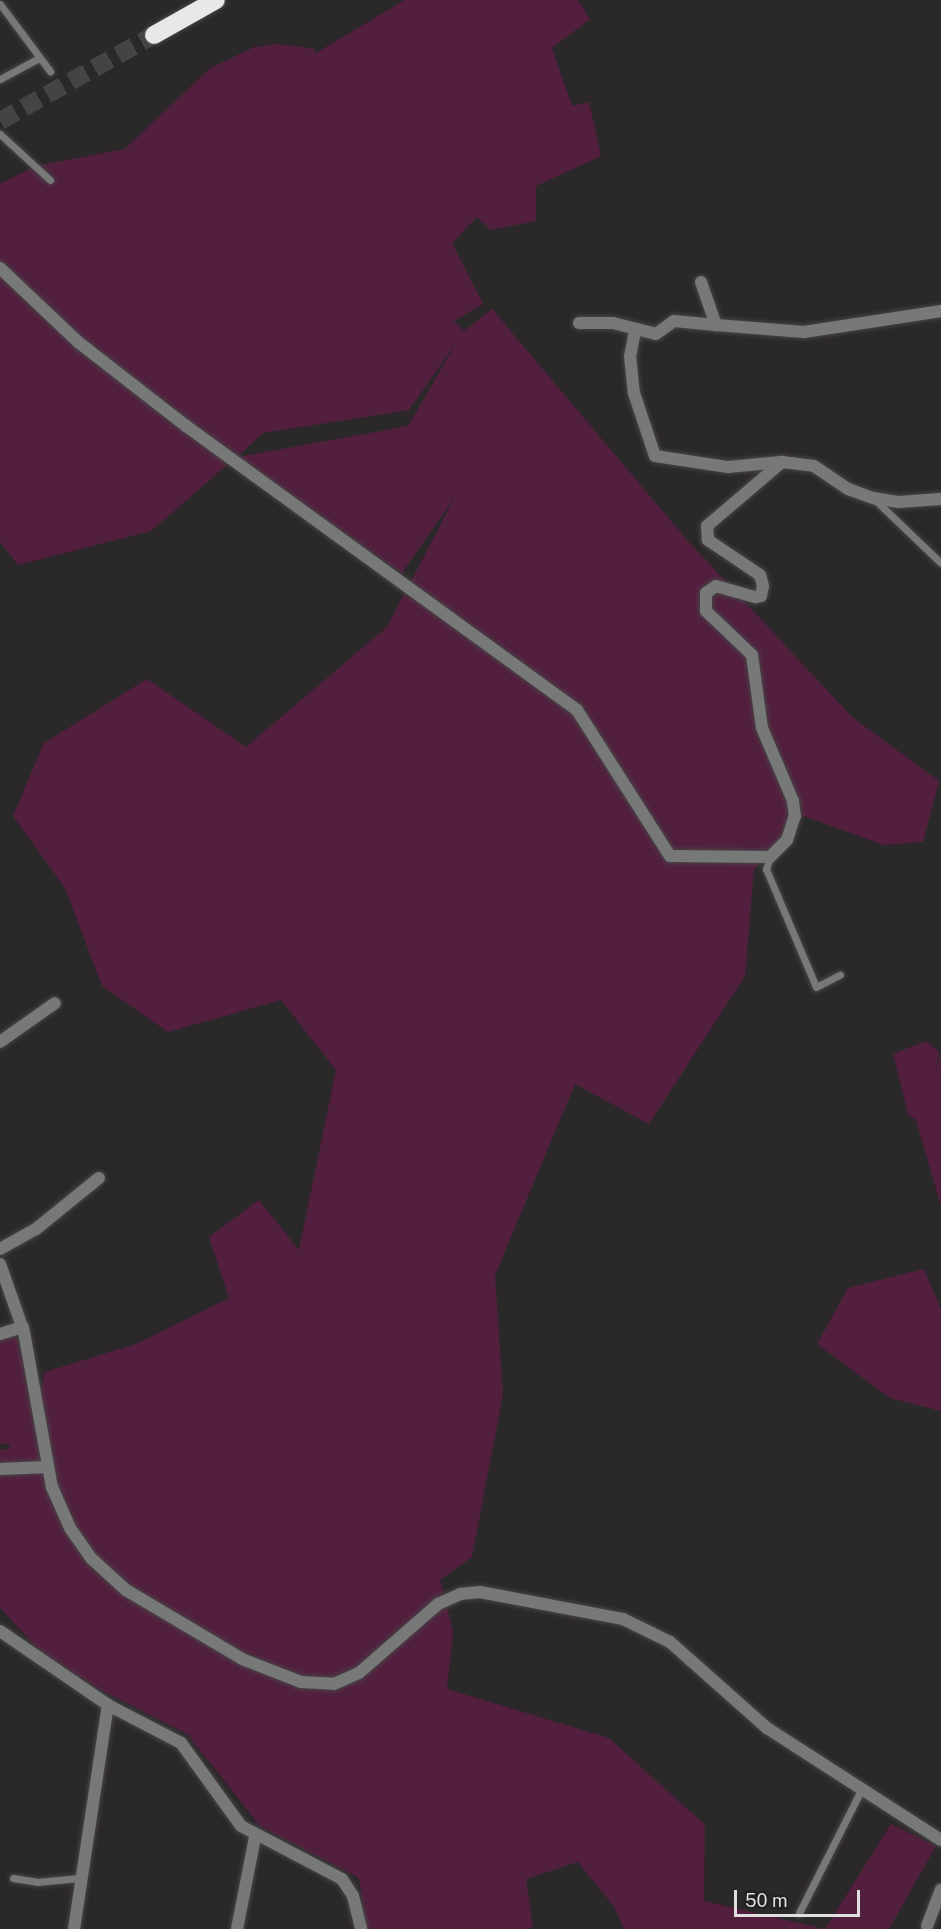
<!DOCTYPE html>
<style>
body{margin:0}
#map{position:relative;width:941px;height:1929px;overflow:hidden;background:#2b282a;font-family:"Public Sans",sans-serif}
div>[style]{position:absolute}
.green>*{inset:0;background:#531f3f}
.motorway-tunnel>*{height:18px;margin-top:-9px;transform-origin:0;background:repeating-linear-gradient(90deg,#464345 0 18px,transparent 0 27px)}
.roads{filter:drop-shadow(0 0 2px #484547) drop-shadow(0 0 2px #484547)}
.service>*{height:7px;margin:-3.5px;padding:0 3.5px;transform-origin:3.5px;border-radius:3.5px;background:#777978}
.minor>*{height:12px;margin:-6px;padding:0 6px;transform-origin:6px;border-radius:6px;background:#777978}
.tertiary>*{height:12px;margin:-6px;padding:0 6px;transform-origin:6px;border-radius:6px;background:#777978}
.motorway>*{height:18px;margin:-9px;padding:0 9px;transform-origin:9px;border-radius:9px;background:#e6e9e7}
span{translate:-50% -50%;white-space:nowrap;text-align:center;line-height:1.15;-webkit-text-stroke:5px #221f20;paint-order:stroke}
.scale{position:absolute;left:734px;top:1890px;width:126px;height:27px;box-sizing:border-box;border:3px solid #e0dedf;border-top:0;padding-left:8px;font-size:18px;line-height:21px;white-space:nowrap;color:#e0dedf;-webkit-text-stroke:4px #221f20;paint-order:stroke}
</style>
<div id="map">
<div class="green">
<i style="clip-path:polygon(evenodd,405px 0,578px 0,590px 19px,552px 48px,572px 106px,589px 102px,601px 156px,536px 186px,536px 221px,491px 230px,477px 217px,452px 243px,483px 304px,454px 321px,464px 331px,492px 309px,687px 540px,852px 717px,939px 781px,923px 842px,884px 845px,803px 816px,754px 870px,745px 976px,649px 1124px,575px 1084px,495px 1275px,503px 1394px,472px 1557px,440px 1580px,453px 1631px,447px 1689px,609px 1738px,705px 1825px,704px 1901px,825px 1929px,891px 1824px,936px 1846px,889px 1929px,624px 1929px,615px 1908px,578px 1862px,526px 1879px,533px 1927px,529px 1929px,366px 1929px,359px 1878px,260px 1826px,187px 1734px,99px 1689px,40px 1651px,0 1608px,0 1449px,6px 1450px,11px 1445px,0 1443px,0 1335px,16px 1334px,36px 1411px,45px 1372px,136px 1344px,229px 1298px,209px 1237px,259px 1200px,299px 1250px,336px 1070px,281px 1000px,168px 1032px,102px 986px,65px 888px,13px 816px,44px 743px,147px 679px,246px 747px,387px 627px,455px 497px,402px 573px,235px 458px,151px 531px,18px 565px,0 542px,0 184px,35px 166px,125px 149px,209px 69px,254px 47px,279px 44px,314px 49px,316px 53px,405px 0,458px 340px,408px 426px,237px 457px,263px 433px,409px 410px,458px 340px)"></i>
<i style="clip-path:polygon(926px 1041px,939px 1052px,935px 1072px,941px 1053px,941px 1206px,916px 1120px,908px 1114px,893px 1054px)"></i>
<i style="clip-path:polygon(924px 1269px,941px 1309px,941px 1411px,890px 1398px,817px 1344px,848px 1288px)"></i>
</div>
<div class="motorway-tunnel">
<i style="left:0;top:121px;width:176px;rotate:-29.2deg"></i>
</div>
<div class="roads">
<div class="service">
<i style="left:0;top:4px;width:84px;rotate:53.3deg"></i>
<i style="left:0;top:79px;width:44px;rotate:-28.3deg"></i>
<i style="left:0;top:134px;width:68px;rotate:42.6deg"></i>
<i style="left:875px;top:500px;width:91px;rotate:43.7deg"></i>
<i style="left:770px;top:857px;width:13px;rotate:108deg"></i>
<i style="left:766px;top:869px;width:128px;rotate:67deg"></i>
<i style="left:816px;top:987px;width:27px;rotate:-27deg"></i>
<i style="left:13px;top:1878px;width:24px;rotate:9deg"></i>
<i style="left:37px;top:1882px;width:43px;rotate:-5.3deg"></i>
<i style="left:799px;top:1913px;width:138px;rotate:-63.2deg"></i>
</div>
<div class="minor">
<i style="left:0;top:268px;width:108px;rotate:43.5deg"></i>
<i style="left:78px;top:342px;width:137px;rotate:37.9deg"></i>
<i style="left:186px;top:426px;width:483px;rotate:36deg"></i>
<i style="left:577px;top:710px;width:173px;rotate:57.5deg"></i>
<i style="left:670px;top:856px;width:100px;rotate:0.6deg"></i>
<i style="left:770px;top:857px;width:24px;rotate:-45deg"></i>
<i style="left:787px;top:840px;width:25px;rotate:-72deg"></i>
<i style="left:795px;top:816px;width:15px;rotate:-98deg"></i>
<i style="left:793px;top:801px;width:79px;rotate:-113deg"></i>
<i style="left:762px;top:728px;width:74px;rotate:-97.8deg"></i>
<i style="left:752px;top:655px;width:64px;rotate:-136.3deg"></i>
<i style="left:706px;top:611px;width:18px;rotate:-90deg"></i>
<i style="left:706px;top:593px;width:12px;rotate:-35deg"></i>
<i style="left:716px;top:586px;width:41px;rotate:15.8deg"></i>
<i style="left:755px;top:597px;width:6px;rotate:-9deg"></i>
<i style="left:761px;top:596px;width:10px;rotate:-79deg"></i>
<i style="left:763px;top:586px;width:11px;rotate:-105deg"></i>
<i style="left:760px;top:575px;width:63px;rotate:-146.1deg"></i>
<i style="left:708px;top:540px;width:14px;rotate:-94deg"></i>
<i style="left:707px;top:526px;width:99px;rotate:-40.5deg"></i>
<i style="left:782px;top:462px;width:32px;rotate:7deg"></i>
<i style="left:814px;top:466px;width:41px;rotate:34.1deg"></i>
<i style="left:848px;top:489px;width:27px;rotate:20deg"></i>
<i style="left:873px;top:498px;width:25px;rotate:9deg"></i>
<i style="left:898px;top:502px;width:43px;rotate:-4deg"></i>
<i style="left:701px;top:282px;width:46px;rotate:70.8deg"></i>
<i style="left:716px;top:325px;width:88px;rotate:4.5deg"></i>
<i style="left:804px;top:332px;width:139px;rotate:-8.7deg"></i>
<i style="left:579px;top:323px;width:34px"></i>
<i style="left:613px;top:323px;width:44px;rotate:14.3deg"></i>
<i style="left:656px;top:334px;width:22px;rotate:-36deg"></i>
<i style="left:674px;top:321px;width:42px;rotate:5.4deg"></i>
<i style="left:635px;top:331px;width:25px;rotate:101deg"></i>
<i style="left:630px;top:356px;width:37px;rotate:84deg"></i>
<i style="left:634px;top:393px;width:66px;rotate:71.6deg"></i>
<i style="left:655px;top:456px;width:74px;rotate:8.6deg"></i>
<i style="left:728px;top:467px;width:53px;rotate:-5.4deg"></i>
<i style="left:0;top:1042px;width:67px;rotate:-35.3deg"></i>
<i style="left:0;top:1249px;width:41px;rotate:-29.1deg"></i>
<i style="left:36px;top:1229px;width:81px;rotate:-39deg"></i>
<i style="left:0;top:1334px;width:24px;rotate:-17deg"></i>
<i style="left:0;top:1469px;width:47px;rotate:-2.4deg"></i>
<i style="left:0;top:1631px;width:131px;rotate:34.4deg"></i>
<i style="left:108px;top:1705px;width:82px;rotate:27.5deg"></i>
<i style="left:181px;top:1743px;width:102px;rotate:54.1deg"></i>
<i style="left:241px;top:1826px;width:114px;rotate:27.7deg"></i>
<i style="left:342px;top:1879px;width:20px;rotate:57deg"></i>
<i style="left:353px;top:1896px;width:34px;rotate:76deg"></i>
<i style="left:927px;top:1926px;width:39px;rotate:-69deg"></i>
<i style="left:74px;top:1929px;width:227px;rotate:-81.4deg"></i>
<i style="left:237px;top:1929px;width:94px;rotate:-78.9deg"></i>
</div>
<div class="tertiary">
<i style="left:0;top:1264px;width:72px;rotate:70.6deg"></i>
<i style="left:24px;top:1332px;width:158px;rotate:79.8deg"></i>
<i style="left:52px;top:1487px;width:45px;rotate:66.3deg"></i>
<i style="left:70px;top:1528px;width:38px;rotate:55deg"></i>
<i style="left:92px;top:1559px;width:46px;rotate:42.4deg"></i>
<i style="left:126px;top:1590px;width:135px;rotate:30.7deg"></i>
<i style="left:242px;top:1659px;width:63px;rotate:21.3deg"></i>
<i style="left:301px;top:1682px;width:33px;rotate:3deg"></i>
<i style="left:334px;top:1684px;width:27px;rotate:-24deg"></i>
<i style="left:359px;top:1673px;width:105px;rotate:-41.1deg"></i>
<i style="left:438px;top:1604px;width:24px;rotate:-24deg"></i>
<i style="left:460px;top:1594px;width:20px;rotate:-6deg"></i>
<i style="left:480px;top:1592px;width:146px;rotate:10.7deg"></i>
<i style="left:623px;top:1619px;width:52px;rotate:26.1deg"></i>
<i style="left:670px;top:1642px;width:130px;rotate:41.6deg"></i>
<i style="left:767px;top:1728px;width:207px;rotate:32.8deg"></i>
</div>
<div class="motorway">
<i style="left:154px;top:35px;width:71px;rotate:-29.4deg"></i>
</div>
</div>
<div class="scale">50 m</div>
</div>
